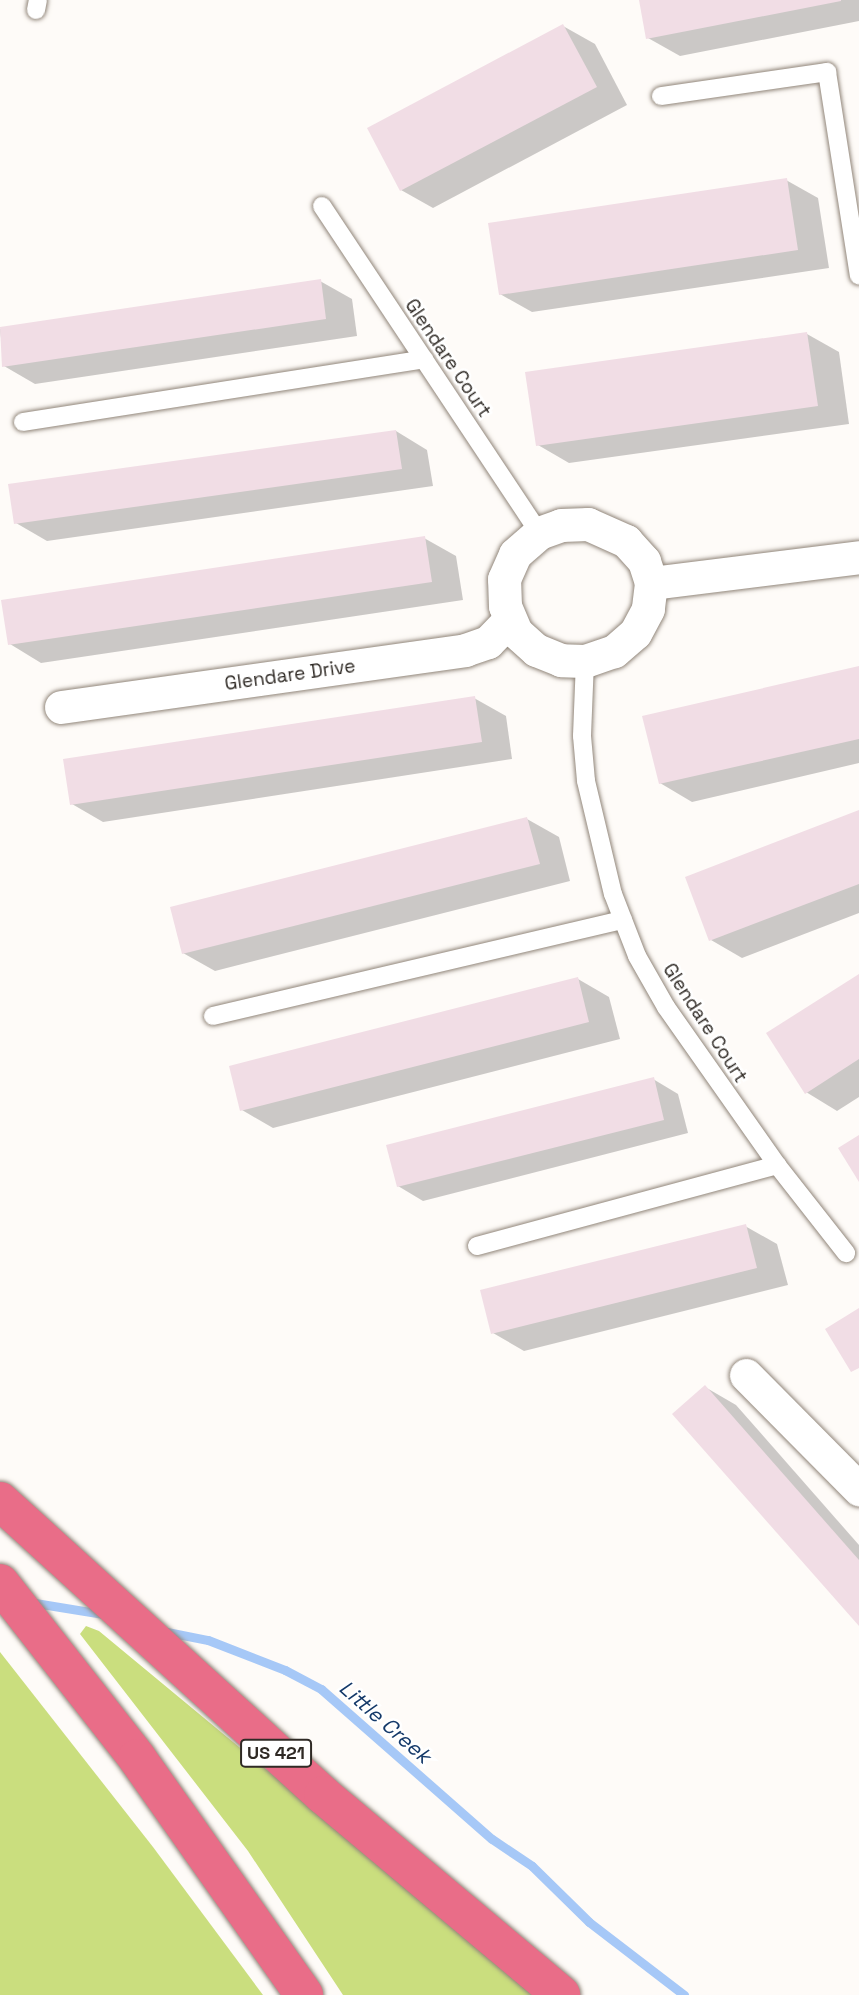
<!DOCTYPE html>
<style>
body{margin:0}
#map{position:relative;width:859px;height:1995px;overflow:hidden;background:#fefbf8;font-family:"Space Grotesk",sans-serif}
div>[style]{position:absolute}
.green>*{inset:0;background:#cade7e}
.shadow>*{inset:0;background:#0003}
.stream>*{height:9px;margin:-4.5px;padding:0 4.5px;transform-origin:4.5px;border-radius:4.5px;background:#a6c8f7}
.building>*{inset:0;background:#f1dde5}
.roads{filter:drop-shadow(0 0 2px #91867a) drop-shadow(0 0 2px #91867a)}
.lane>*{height:18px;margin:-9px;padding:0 9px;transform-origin:9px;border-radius:9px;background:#fff}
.street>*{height:33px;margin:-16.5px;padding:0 16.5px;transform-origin:16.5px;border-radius:16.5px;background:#fff}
.highway>*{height:38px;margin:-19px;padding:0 19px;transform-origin:19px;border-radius:19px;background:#e96d88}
span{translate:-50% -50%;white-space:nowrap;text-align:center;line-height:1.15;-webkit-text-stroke:5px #fff;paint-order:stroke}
.shield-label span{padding:2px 5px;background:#fff;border:2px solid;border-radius:5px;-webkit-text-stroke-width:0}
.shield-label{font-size:18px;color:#2f2a25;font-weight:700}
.street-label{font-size:19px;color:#2f2a25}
.water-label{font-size:21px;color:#143969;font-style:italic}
</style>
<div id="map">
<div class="green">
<i style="clip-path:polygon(86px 1626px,99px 1631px,539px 1995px,343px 1995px,248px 1851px,80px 1634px)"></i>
<i style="clip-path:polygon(0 1652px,153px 1847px,263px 1995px,0 1995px)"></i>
</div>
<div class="shadow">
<i style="clip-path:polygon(641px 0,859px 0,859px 21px,680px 56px,648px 38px)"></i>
<i style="clip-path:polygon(563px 26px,595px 44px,627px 105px,433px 208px,401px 190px)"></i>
<i style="clip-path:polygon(786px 180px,818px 198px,829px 268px,532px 312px,500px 294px)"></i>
<i style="clip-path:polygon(320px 281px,352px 299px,357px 336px,35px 384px,4px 366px,0 329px)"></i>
<i style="clip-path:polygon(807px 334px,839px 352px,849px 424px,569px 463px,538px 445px)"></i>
<i style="clip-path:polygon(396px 431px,427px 450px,433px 486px,47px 541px,16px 523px)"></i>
<i style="clip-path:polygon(424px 538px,456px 556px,463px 600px,41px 663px,10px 644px)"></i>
<i style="clip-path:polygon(859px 668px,859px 763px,692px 802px,660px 783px)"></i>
<i style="clip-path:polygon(474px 698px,506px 716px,512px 759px,103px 822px,72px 804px)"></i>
<i style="clip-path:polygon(859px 812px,859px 913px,742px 958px,711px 940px)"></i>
<i style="clip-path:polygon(527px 819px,559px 837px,570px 881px,215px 971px,183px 953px)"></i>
<i style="clip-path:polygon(859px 976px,859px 1097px,837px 1111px,806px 1092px)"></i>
<i style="clip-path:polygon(578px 979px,609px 997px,620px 1039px,273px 1128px,242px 1110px)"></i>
<i style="clip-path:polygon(653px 1079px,678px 1094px,688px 1133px,423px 1201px,398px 1186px)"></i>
<i style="clip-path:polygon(745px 1226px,777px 1244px,788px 1285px,524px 1351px,493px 1333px)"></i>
<i style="clip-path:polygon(705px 1387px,736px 1405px,859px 1545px,859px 1623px)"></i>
</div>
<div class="stream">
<i style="left:29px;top:1602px;width:80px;rotate:9.3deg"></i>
<i style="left:162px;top:1631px;width:47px;rotate:11.1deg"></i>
<i style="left:208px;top:1640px;width:83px;rotate:21.3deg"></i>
<i style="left:285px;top:1670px;width:41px;rotate:27.8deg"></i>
<i style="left:321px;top:1689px;width:227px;rotate:41.3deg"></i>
<i style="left:492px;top:1839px;width:48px;rotate:34deg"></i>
<i style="left:532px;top:1866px;width:80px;rotate:44.5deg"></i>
<i style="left:589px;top:1922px;width:120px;rotate:37.5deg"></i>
</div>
<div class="building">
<i style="clip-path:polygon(639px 0,841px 0,841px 1px,646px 39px)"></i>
<i style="clip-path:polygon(563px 24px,597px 87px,400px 191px,367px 128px)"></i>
<i style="clip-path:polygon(787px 178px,798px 250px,499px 295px,488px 223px)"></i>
<i style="clip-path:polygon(321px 279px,326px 319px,2px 367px,0 327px)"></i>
<i style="clip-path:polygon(807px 332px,818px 406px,536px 446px,525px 372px)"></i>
<i style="clip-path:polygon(396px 430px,402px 469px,14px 524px,8px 484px)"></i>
<i style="clip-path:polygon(425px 536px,432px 582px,8px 645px,1px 600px)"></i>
<i style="clip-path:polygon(859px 666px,859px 739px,659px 784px,642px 716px)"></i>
<i style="clip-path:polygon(475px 696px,482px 742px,70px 805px,63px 759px)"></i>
<i style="clip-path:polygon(859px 810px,859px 884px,709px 941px,685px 877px)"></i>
<i style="clip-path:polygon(527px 817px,540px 864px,182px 954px,170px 907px)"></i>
<i style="clip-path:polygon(859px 974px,859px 1059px,805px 1094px,766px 1033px)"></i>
<i style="clip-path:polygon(578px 977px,589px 1022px,240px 1111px,229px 1066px)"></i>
<i style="clip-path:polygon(654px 1077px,664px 1120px,397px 1187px,386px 1145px)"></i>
<i style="clip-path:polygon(859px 1135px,859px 1182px,838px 1148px)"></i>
<i style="clip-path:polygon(746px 1224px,757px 1268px,491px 1334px,480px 1290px)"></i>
<i style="clip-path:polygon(859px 1308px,859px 1368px,851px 1372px,825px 1329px)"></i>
<i style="clip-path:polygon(705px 1385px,859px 1560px,859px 1626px,672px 1414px)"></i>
</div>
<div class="roads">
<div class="lane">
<i style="left:36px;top:10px;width:10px;rotate:-79deg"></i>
<i style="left:661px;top:96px;width:168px;rotate:-8.2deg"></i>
<i style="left:827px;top:72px;width:206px;rotate:81.1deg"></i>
<i style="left:322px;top:206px;width:392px;rotate:56.4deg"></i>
<i style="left:23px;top:422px;width:406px;rotate:-8.9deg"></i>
<i style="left:585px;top:661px;width:75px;rotate:92.3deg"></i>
<i style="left:582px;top:736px;width:45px;rotate:84.9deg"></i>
<i style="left:586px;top:781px;width:116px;rotate:76.6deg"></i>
<i style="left:613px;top:894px;width:66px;rotate:68.8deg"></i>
<i style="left:637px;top:956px;width:59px;rotate:60.4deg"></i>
<i style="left:666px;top:1007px;width:193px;rotate:54.9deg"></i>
<i style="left:777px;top:1165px;width:112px;rotate:51.9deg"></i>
<i style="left:213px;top:1016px;width:421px;rotate:-13.2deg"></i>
<i style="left:477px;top:1246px;width:311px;rotate:-15.1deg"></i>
</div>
<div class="street">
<i style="left:588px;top:524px;width:42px;rotate:24.1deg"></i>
<i style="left:626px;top:541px;width:27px;rotate:48deg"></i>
<i style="left:644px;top:561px;width:23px;rotate:72deg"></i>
<i style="left:651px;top:583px;width:26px;rotate:97deg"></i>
<i style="left:648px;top:609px;width:27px;rotate:118deg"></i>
<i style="left:635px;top:633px;width:28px;rotate:139deg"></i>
<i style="left:614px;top:651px;width:31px;rotate:161deg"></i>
<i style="left:585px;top:661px;width:24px;rotate:-178deg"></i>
<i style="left:561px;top:660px;width:27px;rotate:-158deg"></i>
<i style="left:536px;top:650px;width:27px;rotate:-138deg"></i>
<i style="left:516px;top:632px;width:28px;rotate:-113deg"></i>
<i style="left:505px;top:606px;width:27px;rotate:-92deg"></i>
<i style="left:504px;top:579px;width:27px;rotate:-66deg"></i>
<i style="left:515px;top:554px;width:32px;rotate:-41deg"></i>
<i style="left:539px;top:533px;width:23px;rotate:-20deg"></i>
<i style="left:561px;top:525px;width:27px;rotate:-2deg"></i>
<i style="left:651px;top:583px;width:210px;rotate:-7.1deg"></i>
<i style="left:61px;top:707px;width:408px;rotate:-8deg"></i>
<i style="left:465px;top:650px;width:24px;rotate:-19deg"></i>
<i style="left:488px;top:642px;width:30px;rotate:-46deg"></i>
<i style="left:746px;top:1375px;width:161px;rotate:45.3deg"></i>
</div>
<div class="highway">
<i style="left:0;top:1501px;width:437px;rotate:42.3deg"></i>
<i style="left:323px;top:1795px;width:311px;rotate:40deg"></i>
<i style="left:0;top:1583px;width:222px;rotate:51.9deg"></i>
<i style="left:137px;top:1758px;width:290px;rotate:54.8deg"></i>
</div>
</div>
<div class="shield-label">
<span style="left:276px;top:1753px">US 421</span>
</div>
<div class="street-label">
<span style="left:448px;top:358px;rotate:56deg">Glendare Court</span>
<span style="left:290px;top:675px;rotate:-8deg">Glendare Drive</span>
<span style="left:705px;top:1023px;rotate:57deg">Glendare Court</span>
</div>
<div class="water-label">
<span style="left:385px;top:1722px;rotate:41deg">Little Creek</span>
</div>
</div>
